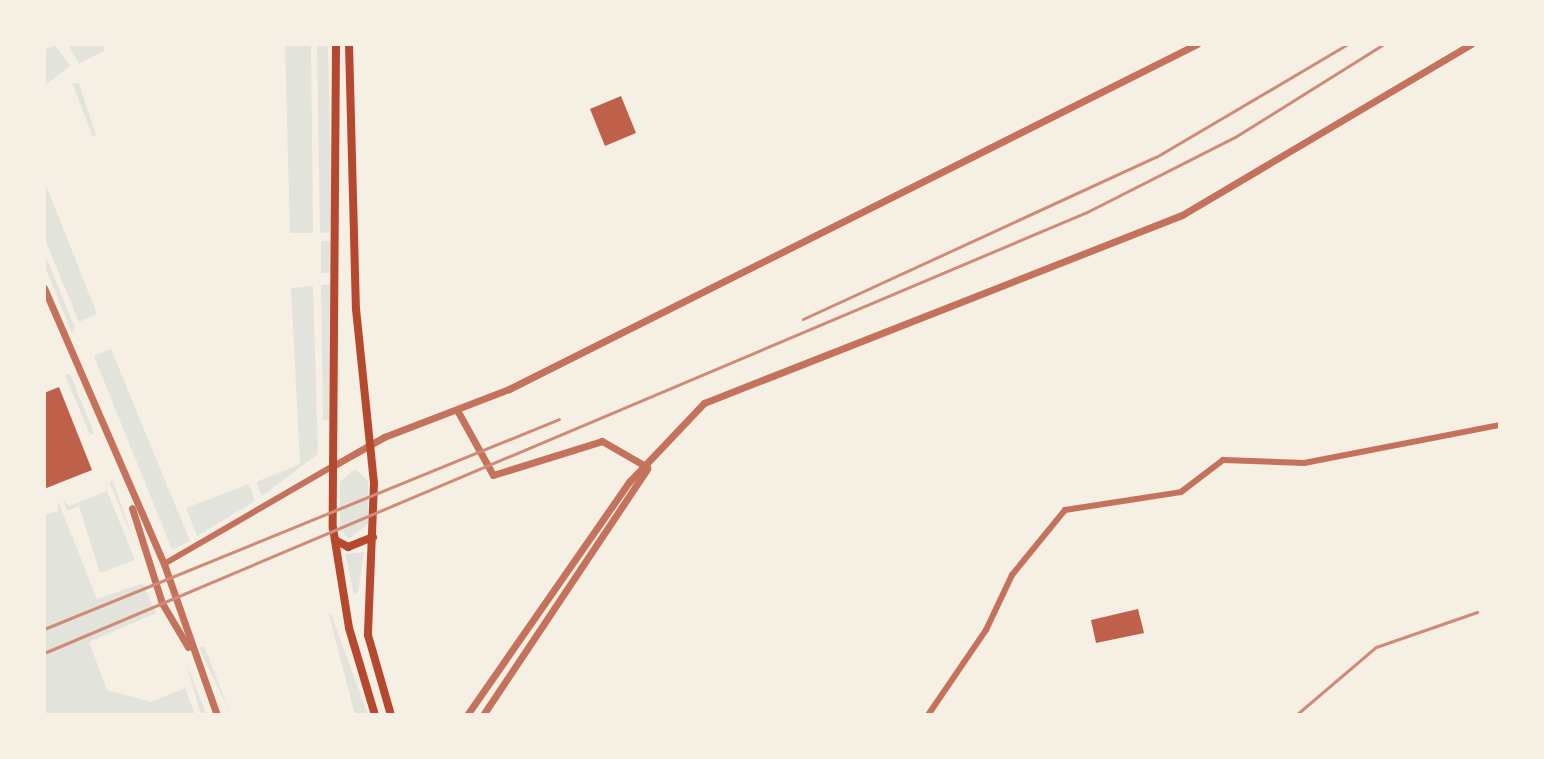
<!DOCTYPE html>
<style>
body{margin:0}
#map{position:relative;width:1544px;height:759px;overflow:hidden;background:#f6efe4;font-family:"IBM Plex Sans",sans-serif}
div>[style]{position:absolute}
.green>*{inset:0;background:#e2e4dc}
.building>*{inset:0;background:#bf614a}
.minor>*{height:6px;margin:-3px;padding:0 3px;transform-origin:3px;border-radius:3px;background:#c5725c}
.tertiary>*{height:7px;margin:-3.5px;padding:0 3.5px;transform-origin:3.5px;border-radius:3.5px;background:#c5725c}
.secondary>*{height:8px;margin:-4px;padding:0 4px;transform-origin:4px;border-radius:4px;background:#b5482f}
.rail>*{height:3px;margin:-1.5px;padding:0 1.5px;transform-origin:1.5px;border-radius:1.5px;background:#cf8b77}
span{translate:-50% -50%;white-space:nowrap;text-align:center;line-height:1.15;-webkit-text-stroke:6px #f6efe4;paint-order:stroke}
.frame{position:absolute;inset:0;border:46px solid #f6efe4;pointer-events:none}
</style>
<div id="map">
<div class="green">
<i style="clip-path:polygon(68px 44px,102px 44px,105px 50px,79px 64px)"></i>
<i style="clip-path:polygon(285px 44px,311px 44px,313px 233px,290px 233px)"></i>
<i style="clip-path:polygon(317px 44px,328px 44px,332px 232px,320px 233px)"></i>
<i style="clip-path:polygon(55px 45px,70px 66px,44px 86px,44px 50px)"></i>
<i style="clip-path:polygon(72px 83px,79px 83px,96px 135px,93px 137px)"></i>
<i style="clip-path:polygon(44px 180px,97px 314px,79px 322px,44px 237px)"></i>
<i style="clip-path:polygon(321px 241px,332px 241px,333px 273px,321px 273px)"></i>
<i style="clip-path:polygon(44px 252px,75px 328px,72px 333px,44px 264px)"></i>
<i style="clip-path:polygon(333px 284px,329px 420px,323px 420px,321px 285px)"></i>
<i style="clip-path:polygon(313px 286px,318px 454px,262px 496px,256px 482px,300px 464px,291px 288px)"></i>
<i style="clip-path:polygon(111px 349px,190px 541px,172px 550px,94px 356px)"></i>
<i style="clip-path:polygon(70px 374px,94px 433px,90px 435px,65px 375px)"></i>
<i style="clip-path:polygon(355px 469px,368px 481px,368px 524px,349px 539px,340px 530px,340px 482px)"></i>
<i style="clip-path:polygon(109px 481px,113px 481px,135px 544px)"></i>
<i style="clip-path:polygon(249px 484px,255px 501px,197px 536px,186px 508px)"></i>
<i style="clip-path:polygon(107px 491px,135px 560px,100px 573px,79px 506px,67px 511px,63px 499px,69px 506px)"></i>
<i style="clip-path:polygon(58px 501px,97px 599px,143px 583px,156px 613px,89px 642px,107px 690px,151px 702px,185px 688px,195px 715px,44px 715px,44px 515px,58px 511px)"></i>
<i style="clip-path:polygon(364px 552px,358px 592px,354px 595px,345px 554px)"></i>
<i style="clip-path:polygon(329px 615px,331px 614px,368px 715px,355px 715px)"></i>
<i style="clip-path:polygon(204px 646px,231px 715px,199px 648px)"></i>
<i style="clip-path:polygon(186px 663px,207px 715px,201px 715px)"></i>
</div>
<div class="building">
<i style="clip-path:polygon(621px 96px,636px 133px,605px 146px,590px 109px)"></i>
<i style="clip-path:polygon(59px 387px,92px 470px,44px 489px,44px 393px)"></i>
<i style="clip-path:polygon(1138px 609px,1144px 633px,1096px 643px,1091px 620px)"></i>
</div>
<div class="minor">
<i style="left:164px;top:564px;width:195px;rotate:-30.1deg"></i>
<i style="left:928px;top:715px;width:103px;rotate:-55.7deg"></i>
<i style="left:986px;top:630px;width:61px;rotate:-64.7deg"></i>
<i style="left:1012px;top:575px;width:84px;rotate:-50.8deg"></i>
<i style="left:1065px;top:510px;width:117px;rotate:-8.8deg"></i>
<i style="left:1181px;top:492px;width:53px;rotate:-37.3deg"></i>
<i style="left:1223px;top:460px;width:81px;rotate:2.1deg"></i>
<i style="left:1304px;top:463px;width:200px;rotate:-11deg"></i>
</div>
<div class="tertiary">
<i style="left:44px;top:288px;width:301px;rotate:66.5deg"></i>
<i style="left:164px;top:564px;width:160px;rotate:70.7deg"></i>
<i style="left:457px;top:410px;width:74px;rotate:61deg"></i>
<i style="left:493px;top:475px;width:114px;rotate:-17.3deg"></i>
<i style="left:602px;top:441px;width:52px;rotate:30deg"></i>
<i style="left:333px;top:466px;width:59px;rotate:-29.6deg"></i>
<i style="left:384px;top:437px;width:134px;rotate:-21deg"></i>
<i style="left:509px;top:389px;width:770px;rotate:-26.63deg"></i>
<i style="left:132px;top:508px;width:100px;rotate:72.5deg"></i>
<i style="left:162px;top:603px;width:51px;rotate:59.4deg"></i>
<i style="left:467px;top:715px;width:284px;rotate:-55.2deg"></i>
<i style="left:629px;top:482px;width:109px;rotate:-46.5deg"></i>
<i style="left:704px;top:403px;width:514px;rotate:-21.47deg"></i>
<i style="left:1182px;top:215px;width:336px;rotate:-30.6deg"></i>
<i style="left:483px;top:715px;width:296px;rotate:-56.3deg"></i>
</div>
<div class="secondary">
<i style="left:336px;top:44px;width:484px;rotate:90.4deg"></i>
<i style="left:333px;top:528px;width:101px;rotate:80.9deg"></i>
<i style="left:349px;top:628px;width:91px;rotate:73.4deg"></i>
<i style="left:349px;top:44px;width:265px;rotate:88.5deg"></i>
<i style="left:356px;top:309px;width:175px;rotate:84.1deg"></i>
<i style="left:374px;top:483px;width:152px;rotate:92.3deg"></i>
<i style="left:368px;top:635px;width:83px;rotate:74deg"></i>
<i style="left:335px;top:540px;width:15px;rotate:28deg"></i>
<i style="left:348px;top:547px;width:27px;rotate:-22deg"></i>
</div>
<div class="rail">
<i style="left:803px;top:319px;width:388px;rotate:-24.7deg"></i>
<i style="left:1156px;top:157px;width:223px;rotate:-30.5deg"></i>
<i style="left:44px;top:629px;width:556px;rotate:-22.18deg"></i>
<i style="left:44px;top:653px;width:1132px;rotate:-22.92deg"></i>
<i style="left:1087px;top:212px;width:166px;rotate:-26.9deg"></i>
<i style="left:1235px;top:137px;width:176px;rotate:-32deg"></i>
<i style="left:1296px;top:715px;width:105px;rotate:-40.4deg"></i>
<i style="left:1376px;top:647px;width:107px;rotate:-19.1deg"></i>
</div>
<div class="frame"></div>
</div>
